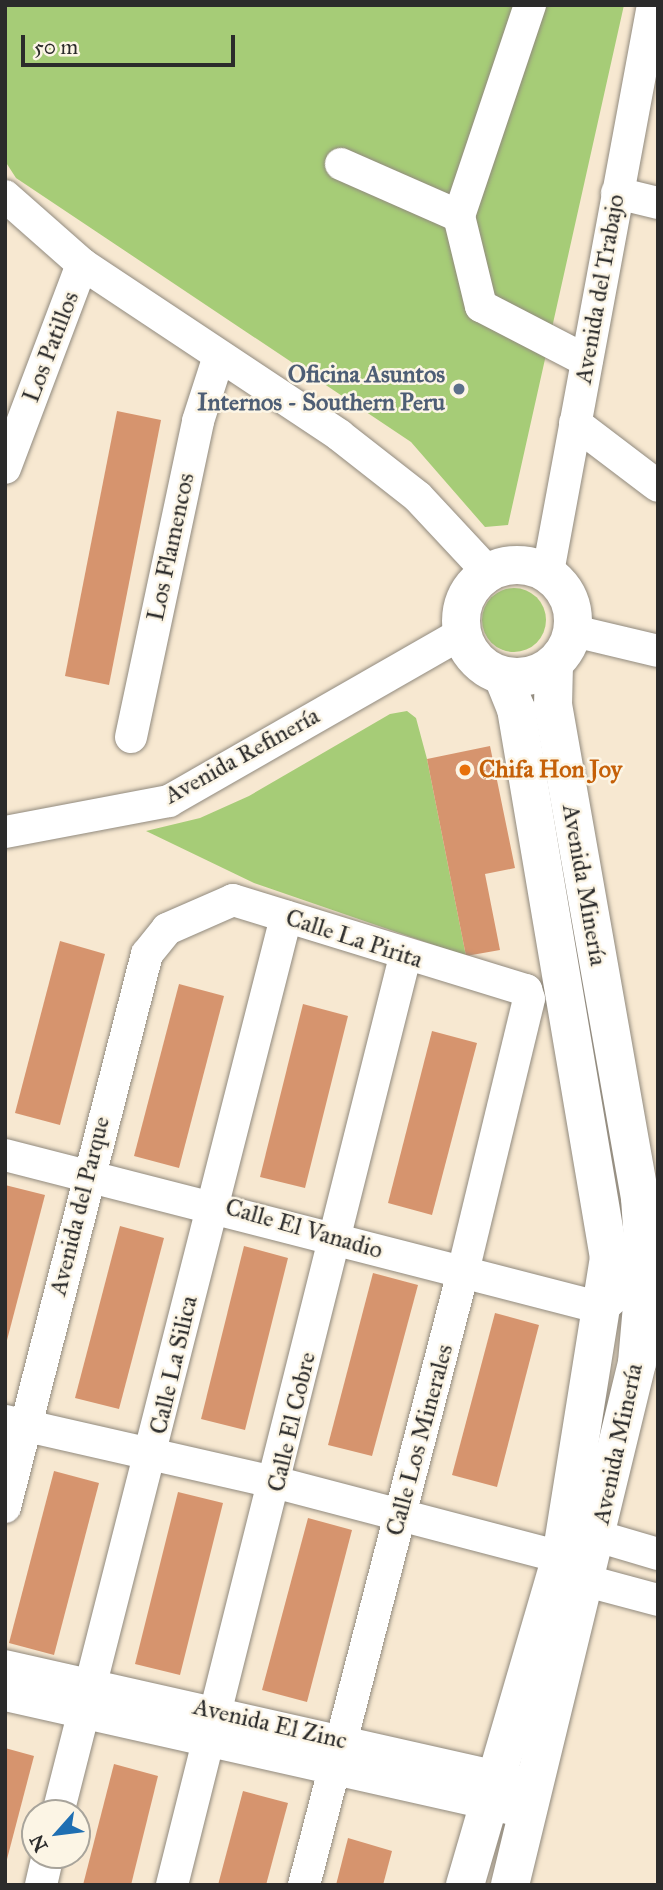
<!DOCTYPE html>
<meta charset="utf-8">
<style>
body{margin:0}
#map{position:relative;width:663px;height:1890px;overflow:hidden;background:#f7e8d1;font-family:"IM FELL Great Primer",serif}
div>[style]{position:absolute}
.green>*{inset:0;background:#a6cc77}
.round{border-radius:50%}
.building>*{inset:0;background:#d6946e}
.roads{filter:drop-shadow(0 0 2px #918a7e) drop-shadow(0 0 2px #918a7e)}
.minor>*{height:32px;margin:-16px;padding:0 16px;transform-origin:16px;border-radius:16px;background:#fff}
.major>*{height:38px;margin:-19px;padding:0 19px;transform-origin:19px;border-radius:19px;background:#fff}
.major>.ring{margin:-19px;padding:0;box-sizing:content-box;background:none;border:38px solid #fff;border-radius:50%}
.dots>*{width:19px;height:19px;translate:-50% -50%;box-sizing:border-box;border:4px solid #fcf5e5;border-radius:50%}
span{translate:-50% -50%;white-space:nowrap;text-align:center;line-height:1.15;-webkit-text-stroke:5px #fcf5e5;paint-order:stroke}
.street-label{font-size:24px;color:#2b2b2b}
.service-label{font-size:24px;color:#4e5e75;font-weight:700}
.right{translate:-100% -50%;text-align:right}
.food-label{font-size:24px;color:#c56008;font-weight:700}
.left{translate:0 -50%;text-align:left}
.frame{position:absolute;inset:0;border:7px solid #2b2b2b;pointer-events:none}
.north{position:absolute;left:21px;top:1799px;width:70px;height:70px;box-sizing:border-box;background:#fcf5e5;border:2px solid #a8a49b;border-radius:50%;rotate:242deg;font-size:19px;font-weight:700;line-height:28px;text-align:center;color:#2b2b2b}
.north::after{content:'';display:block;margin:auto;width:24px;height:32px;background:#1f6fb2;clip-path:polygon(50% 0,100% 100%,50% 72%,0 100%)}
.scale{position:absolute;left:21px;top:35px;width:214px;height:32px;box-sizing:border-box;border:4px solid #2b2b2b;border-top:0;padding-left:9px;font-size:21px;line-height:24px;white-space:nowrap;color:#2b2b2b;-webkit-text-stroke:5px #fcf5e5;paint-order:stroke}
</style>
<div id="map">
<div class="green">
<i style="clip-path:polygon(5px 5px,624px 5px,508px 525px,485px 527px,411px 442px,16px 178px,5px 161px)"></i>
<i class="round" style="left:482px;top:588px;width:64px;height:64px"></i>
<i style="clip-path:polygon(407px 711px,416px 718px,427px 759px,466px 956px,254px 883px,146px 831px,200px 818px,249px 796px,390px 714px)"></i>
</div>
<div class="building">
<i style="clip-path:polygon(117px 411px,161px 420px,109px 685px,65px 676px)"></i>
<i style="clip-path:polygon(490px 746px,515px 868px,485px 874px,500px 950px,466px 956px,427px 759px)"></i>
<i style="clip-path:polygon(60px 941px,105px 954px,60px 1125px,15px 1113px)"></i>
<i style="clip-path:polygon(179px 984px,224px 996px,179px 1168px,134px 1156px)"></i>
<i style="clip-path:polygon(303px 1004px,348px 1016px,305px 1188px,260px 1177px)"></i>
<i style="clip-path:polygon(432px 1031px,477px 1043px,432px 1215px,388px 1203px)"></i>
<i style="clip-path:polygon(5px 1185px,45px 1195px,6px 1344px,5px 1343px)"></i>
<i style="clip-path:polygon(120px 1226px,164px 1238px,119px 1409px,75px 1398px)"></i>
<i style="clip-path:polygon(244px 1246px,288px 1258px,245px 1430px,201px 1419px)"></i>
<i style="clip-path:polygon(373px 1273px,418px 1285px,372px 1456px,328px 1445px)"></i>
<i style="clip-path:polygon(495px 1313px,539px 1325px,497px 1487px,452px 1475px)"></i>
<i style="clip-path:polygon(54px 1471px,99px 1483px,54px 1655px,9px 1643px)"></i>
<i style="clip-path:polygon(178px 1492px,223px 1503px,180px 1675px,135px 1664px)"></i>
<i style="clip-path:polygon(308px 1518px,352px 1530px,307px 1702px,262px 1690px)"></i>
<i style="clip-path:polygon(5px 1748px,34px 1756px,6px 1863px,5px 1863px)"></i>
<i style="clip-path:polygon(114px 1764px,158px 1776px,131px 1885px,83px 1885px)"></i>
<i style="clip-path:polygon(243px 1791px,288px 1803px,266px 1885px,218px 1885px)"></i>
<i style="clip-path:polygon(348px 1838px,392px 1851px,383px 1885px,336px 1885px)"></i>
</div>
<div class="roads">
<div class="minor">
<i style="left:341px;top:164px;width:129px;rotate:23.8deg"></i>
<i style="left:459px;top:216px;width:93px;rotate:76.3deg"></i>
<i style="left:481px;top:306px;width:119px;rotate:27.4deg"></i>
<i style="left:617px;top:193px;width:42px;rotate:13.7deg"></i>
<i style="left:5px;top:196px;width:103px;rotate:41.4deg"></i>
<i style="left:82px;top:264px;width:309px;rotate:33.6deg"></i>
<i style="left:339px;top:435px;width:100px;rotate:38.1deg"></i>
<i style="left:418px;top:497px;width:101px;rotate:47deg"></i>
<i style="left:459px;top:216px;width:223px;rotate:-71.4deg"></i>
<i style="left:575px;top:423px;width:104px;rotate:37.2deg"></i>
<i style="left:5px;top:468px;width:218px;rotate:-69.3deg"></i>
<i style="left:548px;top:572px;width:577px;rotate:-79.51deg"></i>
<i style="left:574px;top:631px;width:86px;rotate:13.4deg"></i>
<i style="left:131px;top:737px;width:323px;rotate:-78deg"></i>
<i style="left:198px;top:421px;width:65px;rotate:-72.1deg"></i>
<i style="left:5px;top:832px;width:167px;rotate:-10.7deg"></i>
<i style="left:169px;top:801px;width:336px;rotate:-29.8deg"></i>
<i style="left:5px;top:1155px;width:616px;rotate:14.37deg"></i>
<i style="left:602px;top:1308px;width:74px;rotate:-41.7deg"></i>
<i style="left:5px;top:1421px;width:280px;rotate:12.8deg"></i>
<i style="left:278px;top:1483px;width:293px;rotate:14.7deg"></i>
<i style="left:561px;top:1557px;width:35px;rotate:43deg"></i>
<i style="left:587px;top:1581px;width:73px;rotate:15deg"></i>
<i style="left:5px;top:1507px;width:571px;rotate:-75.6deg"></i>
<i style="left:147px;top:954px;width:32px;rotate:-51deg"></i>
<i style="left:167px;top:929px;width:72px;rotate:-23.7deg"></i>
<i style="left:233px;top:900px;width:307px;rotate:17.1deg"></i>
<i style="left:526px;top:990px;width:9px;rotate:72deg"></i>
<i style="left:529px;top:999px;width:281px;rotate:103.6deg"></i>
<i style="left:463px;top:1272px;width:633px;rotate:104.54deg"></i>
<i style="left:574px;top:1549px;width:26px;rotate:-29deg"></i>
<i style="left:597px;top:1536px;width:64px;rotate:16.4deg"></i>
<i style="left:5px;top:1666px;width:528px;rotate:12.69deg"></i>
<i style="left:5px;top:1695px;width:521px;rotate:12.65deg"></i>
<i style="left:58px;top:1813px;width:925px;rotate:-75.72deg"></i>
<i style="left:41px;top:1885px;width:31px;rotate:-77deg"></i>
<i style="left:172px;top:1885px;width:957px;rotate:-75.91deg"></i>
</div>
<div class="major">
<i class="ring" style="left:461px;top:565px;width:74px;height:74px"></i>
<i style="left:465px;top:1885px;width:342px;rotate:-73.7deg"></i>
<i style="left:561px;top:1557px;width:303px;rotate:-80.9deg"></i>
<i style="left:609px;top:1258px;width:557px;rotate:-99.61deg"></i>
<i style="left:516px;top:709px;width:35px;rotate:-112deg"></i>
<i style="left:510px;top:1885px;width:537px;rotate:-76.33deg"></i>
<i style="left:637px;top:1363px;width:92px;rotate:-85deg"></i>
<i style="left:645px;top:1271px;width:73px;rotate:-93.9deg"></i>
<i style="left:640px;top:1198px;width:500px;rotate:-100deg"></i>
<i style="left:553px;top:706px;width:40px;rotate:-88.6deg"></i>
</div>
</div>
<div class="dots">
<i style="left:459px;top:389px;background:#5c6f8a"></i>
<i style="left:465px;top:770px;background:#e8710a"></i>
</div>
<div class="street-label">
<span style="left:600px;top:289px;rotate:-80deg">Avenida del Trabajo</span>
<span style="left:51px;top:347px;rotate:-69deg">Los Patillos</span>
<span style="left:171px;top:547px;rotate:-78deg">Los Flamencos</span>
<span style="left:242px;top:756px;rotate:-29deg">Avenida Refinería</span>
<span style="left:584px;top:885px;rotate:80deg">Avenida Minería</span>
<span style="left:354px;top:939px;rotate:18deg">Calle La Pirita</span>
<span style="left:80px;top:1206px;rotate:-76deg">Avenida del Parque</span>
<span style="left:304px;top:1229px;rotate:16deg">Calle El Vanadio</span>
<span style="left:174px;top:1365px;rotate:-77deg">Calle La Silica</span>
<span style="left:292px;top:1422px;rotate:-77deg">Calle El Cobre</span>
<span style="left:420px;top:1440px;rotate:-75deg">Calle Los Minerales</span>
<span style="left:618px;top:1444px;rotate:-78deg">Avenida Minería</span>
<span style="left:270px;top:1724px;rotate:13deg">Avenida El Zinc</span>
</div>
<div class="service-label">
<span class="right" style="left:445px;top:389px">Oficina Asuntos<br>Internos - Southern Peru</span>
</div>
<div class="food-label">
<span class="left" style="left:479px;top:770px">Chifa Hon Joy</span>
</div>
<div class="frame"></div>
<div class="north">N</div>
<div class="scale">50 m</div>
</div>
